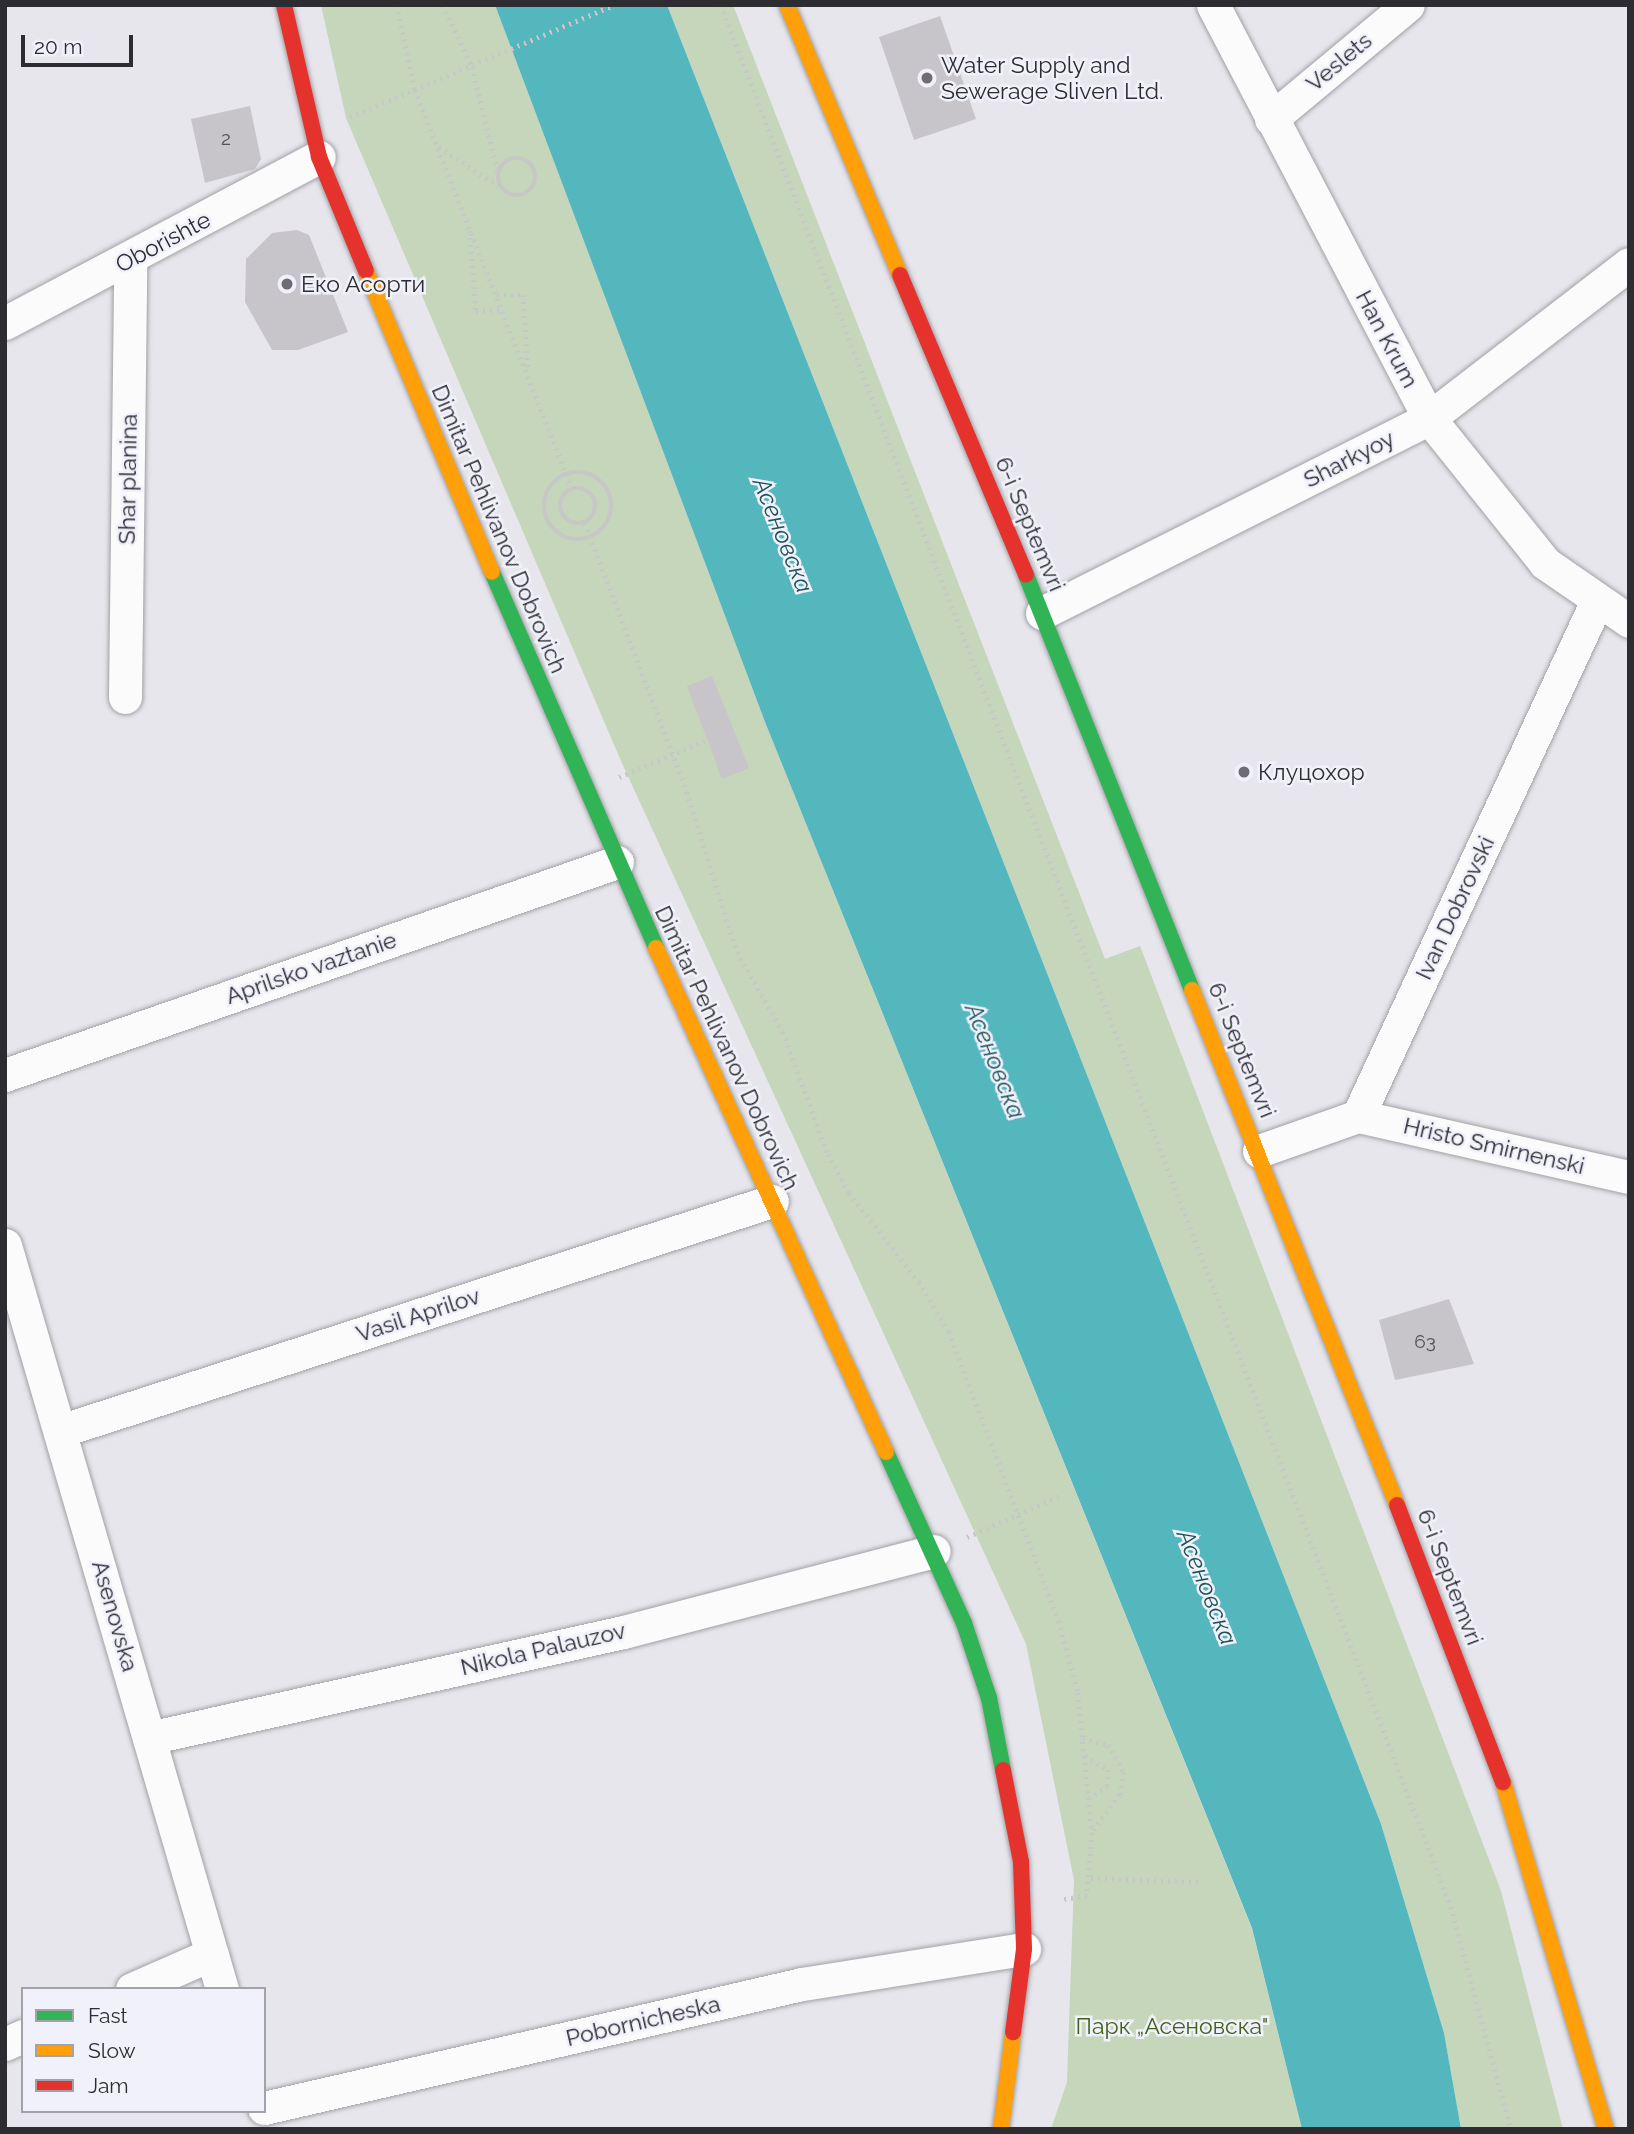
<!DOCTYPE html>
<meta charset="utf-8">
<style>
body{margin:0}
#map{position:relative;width:1634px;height:2134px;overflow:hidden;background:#e6e6ec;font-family:Raleway,sans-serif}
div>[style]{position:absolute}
.green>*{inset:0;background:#c5d6ba}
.water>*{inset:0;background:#54b7be}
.building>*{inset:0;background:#c7c5c9}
.path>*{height:4.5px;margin-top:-2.25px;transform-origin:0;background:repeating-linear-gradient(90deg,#c7c7c8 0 2px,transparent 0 7px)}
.path>.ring{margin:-2.25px;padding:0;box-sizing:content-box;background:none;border:4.5px solid #c7c7c8;border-radius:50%}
.roads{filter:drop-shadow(0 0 2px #a1a1a6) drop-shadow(0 0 2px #a1a1a6)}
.street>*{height:33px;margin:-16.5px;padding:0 16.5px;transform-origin:16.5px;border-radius:16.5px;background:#fbfbfc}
.fast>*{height:16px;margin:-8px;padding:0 8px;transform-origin:8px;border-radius:8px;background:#30b455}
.slow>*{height:16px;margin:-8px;padding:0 8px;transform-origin:8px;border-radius:8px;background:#ff9f0a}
.jam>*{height:16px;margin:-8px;padding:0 8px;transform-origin:8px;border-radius:8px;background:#e5322d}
.dots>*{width:19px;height:19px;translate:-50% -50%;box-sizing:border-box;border:4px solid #f1f1fc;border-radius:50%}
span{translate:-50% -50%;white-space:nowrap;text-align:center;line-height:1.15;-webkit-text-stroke:5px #f1f1fc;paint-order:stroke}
.number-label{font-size:19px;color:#545257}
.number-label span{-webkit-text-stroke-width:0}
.street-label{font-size:23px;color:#2d2c31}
.poi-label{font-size:23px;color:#2d2c31}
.left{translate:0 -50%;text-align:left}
.park-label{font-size:23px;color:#406319}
.water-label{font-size:24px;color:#1f5457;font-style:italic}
.frame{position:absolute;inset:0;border:7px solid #2d2c31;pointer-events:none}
.legend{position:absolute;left:21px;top:1987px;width:245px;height:126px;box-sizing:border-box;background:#f1f1fc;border:2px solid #a3a2ab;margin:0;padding:9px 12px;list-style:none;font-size:21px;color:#2d2c31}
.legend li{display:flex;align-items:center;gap:14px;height:35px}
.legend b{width:35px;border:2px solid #a3a2ab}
.scale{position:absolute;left:21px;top:35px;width:112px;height:32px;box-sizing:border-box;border:4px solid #2d2c31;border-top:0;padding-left:9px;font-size:21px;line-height:24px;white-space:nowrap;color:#2d2c31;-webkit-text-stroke:5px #f1f1fc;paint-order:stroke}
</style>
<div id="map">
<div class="green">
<i style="clip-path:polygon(321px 5px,495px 5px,765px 722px,1252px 1929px,1302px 2129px,1051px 2129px,1067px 2082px,1074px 1880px,1026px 1644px,621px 761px,346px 118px)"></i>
<i style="clip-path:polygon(667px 5px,733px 5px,1105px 959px,1140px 946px,1501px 1891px,1563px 2129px,1461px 2129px,1444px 2033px,1381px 1824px)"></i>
</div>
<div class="water">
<i style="clip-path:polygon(495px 5px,667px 5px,1381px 1824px,1444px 2033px,1461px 2129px,1302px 2129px,1252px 1928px,765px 722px)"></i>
</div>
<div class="building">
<i style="clip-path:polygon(940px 16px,976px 119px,914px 140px,879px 37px)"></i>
<i style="clip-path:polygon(250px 106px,261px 159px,255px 169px,205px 183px,191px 119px)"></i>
<i style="clip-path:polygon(297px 230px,309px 235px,348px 332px,298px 350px,272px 350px,245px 302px,246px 259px,272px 233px)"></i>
<i style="clip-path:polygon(712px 676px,749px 768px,722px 779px,687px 686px)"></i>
<i style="clip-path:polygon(1449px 1299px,1474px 1364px,1395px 1380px,1379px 1320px)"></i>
</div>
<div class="path">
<i style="left:397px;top:5px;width:87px;rotate:78deg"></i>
<i style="left:415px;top:90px;width:428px;rotate:68.5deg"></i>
<i style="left:443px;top:5px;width:68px;rotate:64.9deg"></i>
<i style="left:472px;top:67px;width:108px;rotate:76.1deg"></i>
<i style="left:721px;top:5px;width:2037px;rotate:69deg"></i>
<i style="left:1451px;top:1907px;width:230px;rotate:74.9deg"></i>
<i style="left:350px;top:117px;width:287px;rotate:-23deg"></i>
<i style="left:439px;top:147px;width:71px;rotate:33.5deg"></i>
<i class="ring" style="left:498px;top:158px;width:33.5px;height:33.5px"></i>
<i style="left:470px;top:231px;width:80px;rotate:85.7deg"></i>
<i style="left:476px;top:311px;width:26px;rotate:-2deg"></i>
<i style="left:497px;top:295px;width:26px"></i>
<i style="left:523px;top:295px;width:74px;rotate:86.1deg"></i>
<i class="ring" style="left:544px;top:472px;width:63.5px;height:63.5px"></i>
<i class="ring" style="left:560px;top:488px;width:31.5px;height:31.5px"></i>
<i style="left:585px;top:523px;width:288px;rotate:69.2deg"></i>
<i style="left:687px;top:792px;width:168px;rotate:72.6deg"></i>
<i style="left:737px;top:952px;width:92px;rotate:60.1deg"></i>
<i style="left:783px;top:1032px;width:130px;rotate:69.8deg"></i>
<i style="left:828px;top:1154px;width:44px;rotate:61.7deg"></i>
<i style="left:849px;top:1193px;width:113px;rotate:51.8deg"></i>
<i style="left:919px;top:1282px;width:58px;rotate:59deg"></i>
<i style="left:949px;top:1332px;width:309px;rotate:69.2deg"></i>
<i style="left:1059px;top:1621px;width:74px;rotate:75.2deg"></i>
<i style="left:1078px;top:1693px;width:141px;rotate:84.3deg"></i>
<i style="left:1092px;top:1833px;width:63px;rotate:94.5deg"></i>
<i style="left:1087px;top:1896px;width:26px;rotate:171deg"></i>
<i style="left:619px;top:777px;width:95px;rotate:-22.8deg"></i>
<i style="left:967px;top:1537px;width:102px;rotate:-23.8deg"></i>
<i style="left:1083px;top:1738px;width:26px;rotate:16deg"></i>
<i style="left:1108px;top:1745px;width:31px;rotate:59deg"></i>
<i style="left:1124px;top:1772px;width:23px;rotate:100deg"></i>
<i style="left:1120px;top:1795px;width:46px;rotate:127.1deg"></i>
<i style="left:1085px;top:1756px;width:28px;rotate:30deg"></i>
<i style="left:1109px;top:1770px;width:16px;rotate:94deg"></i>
<i style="left:1108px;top:1786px;width:22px;rotate:146deg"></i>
<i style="left:1091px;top:1878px;width:107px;rotate:2.1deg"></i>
</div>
<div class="roads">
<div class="street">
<i style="left:1213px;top:5px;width:466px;rotate:62.4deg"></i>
<i style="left:1429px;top:418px;width:186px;rotate:51.3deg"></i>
<i style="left:1545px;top:563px;width:102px;rotate:34.6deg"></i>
<i style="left:1271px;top:119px;width:178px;rotate:-39.8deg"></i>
<i style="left:5px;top:323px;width:355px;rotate:-27.9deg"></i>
<i style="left:1042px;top:613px;width:433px;rotate:-26.7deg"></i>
<i style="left:1429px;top:418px;width:252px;rotate:-37.6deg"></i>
<i style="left:125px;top:697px;width:437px;rotate:-89.3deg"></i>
<i style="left:5px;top:1075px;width:648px;rotate:-19.19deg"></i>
<i style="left:1358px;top:1116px;width:278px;rotate:12.7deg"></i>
<i style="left:1259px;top:1151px;width:105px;rotate:-19.5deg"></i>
<i style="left:1358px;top:1116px;width:566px;rotate:-65.11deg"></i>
<i style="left:5px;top:1245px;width:775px;rotate:73.74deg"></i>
<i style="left:63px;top:1430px;width:745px;rotate:-17.9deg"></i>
<i style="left:149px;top:1738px;width:486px;rotate:-12.6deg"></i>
<i style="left:623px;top:1632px;width:321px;rotate:-14.6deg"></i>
<i style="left:132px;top:1989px;width:87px;rotate:-23.6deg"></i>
<i style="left:5px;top:2044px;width:20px;rotate:-24deg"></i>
<i style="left:264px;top:2108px;width:552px;rotate:-12.98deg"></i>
<i style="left:802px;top:1984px;width:225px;rotate:-9deg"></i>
</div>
<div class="fast">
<i style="left:492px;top:572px;width:410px;rotate:66.4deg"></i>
<i style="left:1026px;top:575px;width:447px;rotate:68.2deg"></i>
<i style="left:886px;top:1452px;width:188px;rotate:65.5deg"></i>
<i style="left:964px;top:1623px;width:79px;rotate:71.6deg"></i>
<i style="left:989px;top:1698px;width:73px;rotate:79deg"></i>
</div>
<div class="slow">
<i style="left:787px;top:5px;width:293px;rotate:67.3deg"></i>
<i style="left:366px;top:271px;width:326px;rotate:67.3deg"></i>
<i style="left:656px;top:948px;width:554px;rotate:65.47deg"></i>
<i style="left:1192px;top:990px;width:554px;rotate:68.29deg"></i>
<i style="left:1503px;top:1782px;width:362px;rotate:73.5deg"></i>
<i style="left:1001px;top:2129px;width:98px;rotate:-82.9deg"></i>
</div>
<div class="jam">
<i style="left:284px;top:5px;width:156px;rotate:77deg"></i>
<i style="left:319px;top:157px;width:123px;rotate:67.6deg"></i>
<i style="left:900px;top:275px;width:325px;rotate:67.2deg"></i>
<i style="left:1397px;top:1505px;width:297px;rotate:69.1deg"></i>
<i style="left:1003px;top:1770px;width:94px;rotate:78.9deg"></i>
<i style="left:1021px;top:1862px;width:87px;rotate:88deg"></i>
<i style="left:1024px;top:1949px;width:84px;rotate:97.5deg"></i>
</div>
</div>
<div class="dots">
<i style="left:927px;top:78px;background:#6e6d72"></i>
<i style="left:287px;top:284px;background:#6e6d72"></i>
<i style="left:1244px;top:772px;background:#6e6d72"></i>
</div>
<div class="number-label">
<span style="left:226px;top:139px">2</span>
<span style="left:1425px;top:1342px">63</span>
</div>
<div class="street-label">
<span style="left:1339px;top:62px;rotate:-40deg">Veslets</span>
<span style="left:163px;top:242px;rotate:-28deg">Oborishte</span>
<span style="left:1387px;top:339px;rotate:62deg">Han Krum</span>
<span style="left:1349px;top:459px;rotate:-27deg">Sharkyoy</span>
<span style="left:128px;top:479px;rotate:-89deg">Shar planina</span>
<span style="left:1030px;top:524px;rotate:67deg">6-i Septemvri</span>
<span style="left:499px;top:529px;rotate:67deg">Dimitar Pehlivanov Dobrovich</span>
<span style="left:1455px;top:908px;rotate:-65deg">Ivan Dobrovski</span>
<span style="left:311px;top:968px;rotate:-19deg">Aprilsko vaztanie</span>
<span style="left:727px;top:1048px;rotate:65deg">Dimitar Pehlivanov Dobrovich</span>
<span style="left:1242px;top:1050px;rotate:68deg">6-i Septemvri</span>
<span style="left:1494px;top:1146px;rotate:13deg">Hristo Smirnenski</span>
<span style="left:418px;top:1315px;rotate:-18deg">Vasil Aprilov</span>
<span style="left:1450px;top:1577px;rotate:69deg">6-i Septemvri</span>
<span style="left:115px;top:1616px;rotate:74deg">Asenovska</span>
<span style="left:543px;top:1649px;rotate:-13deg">Nikola Palauzov</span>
<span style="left:643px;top:2021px;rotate:-13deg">Pobornicheska</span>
</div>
<div class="poi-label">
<span class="left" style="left:941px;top:78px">Water Supply and<br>Sewerage Sliven Ltd.</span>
<span class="left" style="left:301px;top:284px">Еко Асорти</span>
<span class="left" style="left:1258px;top:772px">Клуцохор</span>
</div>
<div class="park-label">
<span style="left:1172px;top:2026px">Парк „Асеновска"</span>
</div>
<div class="water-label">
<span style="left:783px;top:535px;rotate:68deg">Асеновска</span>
<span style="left:995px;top:1061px;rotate:68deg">Асеновска</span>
<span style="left:1207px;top:1587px;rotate:68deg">Асеновска</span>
</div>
<div class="frame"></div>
<ul class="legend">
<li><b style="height:9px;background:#30b455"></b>Fast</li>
<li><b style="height:9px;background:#ff9f0a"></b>Slow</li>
<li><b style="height:9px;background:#e5322d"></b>Jam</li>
</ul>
<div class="scale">20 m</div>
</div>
